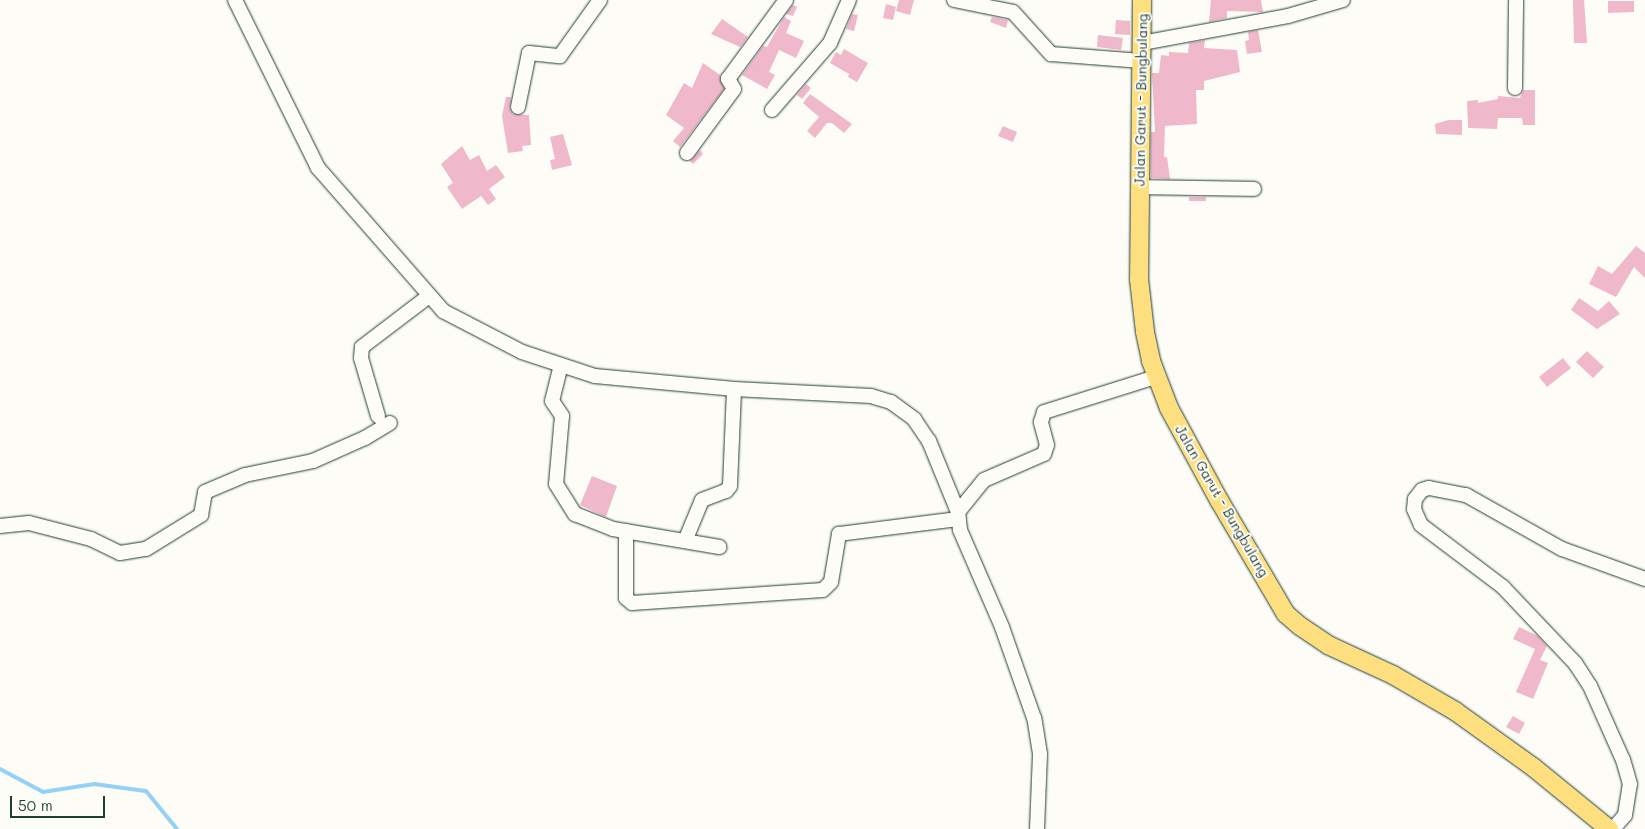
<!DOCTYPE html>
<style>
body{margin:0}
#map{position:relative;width:1645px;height:829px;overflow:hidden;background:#fdfcf7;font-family:Mali,sans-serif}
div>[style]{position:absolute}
.stream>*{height:4px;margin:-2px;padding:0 2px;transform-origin:2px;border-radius:2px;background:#94d1f5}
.building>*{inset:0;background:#f0b8cb}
.roads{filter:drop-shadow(0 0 1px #1f3d34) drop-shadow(0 0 1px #1f3d34)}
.minor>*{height:14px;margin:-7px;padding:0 7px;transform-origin:7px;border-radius:7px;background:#fdfcf7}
.major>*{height:18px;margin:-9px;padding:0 9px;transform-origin:9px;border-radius:9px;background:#fedf80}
span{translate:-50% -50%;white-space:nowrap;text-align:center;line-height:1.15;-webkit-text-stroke:4px #fdfcf7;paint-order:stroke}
.street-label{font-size:14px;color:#1f3d34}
.scale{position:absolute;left:10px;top:796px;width:95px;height:22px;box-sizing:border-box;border:2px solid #1f3d34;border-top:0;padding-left:6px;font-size:15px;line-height:18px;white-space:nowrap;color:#1f3d34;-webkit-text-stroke:4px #fdfcf7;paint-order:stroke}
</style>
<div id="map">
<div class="stream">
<i style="left:0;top:769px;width:49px;rotate:28.1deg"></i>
<i style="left:43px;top:792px;width:52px;rotate:-8.9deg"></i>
<i style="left:94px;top:784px;width:52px;rotate:7.7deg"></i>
<i style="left:146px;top:791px;width:49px;rotate:50.8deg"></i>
</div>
<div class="building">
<i style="clip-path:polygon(899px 0,914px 0,910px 15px,896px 11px)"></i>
<i style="clip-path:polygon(1211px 0,1261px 0,1263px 12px,1227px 11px,1227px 18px,1209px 22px)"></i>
<i style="clip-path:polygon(1573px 0,1584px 0,1587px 43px,1574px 43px)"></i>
<i style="clip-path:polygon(1608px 1px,1634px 1px,1634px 12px,1608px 13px)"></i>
<i style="clip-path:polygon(886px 4px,896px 7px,893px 20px,883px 18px)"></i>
<i style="clip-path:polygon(793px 5px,797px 7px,793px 16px,786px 14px)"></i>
<i style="clip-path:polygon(852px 14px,858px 15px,854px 31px,846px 29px)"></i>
<i style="clip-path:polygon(784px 17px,791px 21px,786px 33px,804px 41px,796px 58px,779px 50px,769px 72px,775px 75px,767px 89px,742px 75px,763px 46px,767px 47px)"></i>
<i style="clip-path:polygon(992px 17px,1008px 20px,1006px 28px,990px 22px)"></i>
<i style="clip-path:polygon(722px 19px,748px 37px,740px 47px,711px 34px)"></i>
<i style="clip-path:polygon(1116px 20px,1130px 21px,1130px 35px,1115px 34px)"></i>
<i style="clip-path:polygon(1258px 30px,1262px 52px,1247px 54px,1245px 41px,1249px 40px,1248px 32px)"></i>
<i style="clip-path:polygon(1098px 35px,1123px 38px,1121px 50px,1097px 47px)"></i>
<i style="clip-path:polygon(1205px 40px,1204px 48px,1237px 50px,1240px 72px,1204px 81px,1204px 90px,1196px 90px,1197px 124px,1165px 126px,1164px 157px,1167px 157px,1170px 179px,1151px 178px,1151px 132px,1155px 132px,1152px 73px,1159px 73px,1161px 55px,1169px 56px,1169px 52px,1188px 53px,1189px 43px)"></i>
<i style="clip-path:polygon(844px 49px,868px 63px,857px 82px,848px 77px,849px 74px,830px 63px,836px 52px,841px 55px)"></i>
<i style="clip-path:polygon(703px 63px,720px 75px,724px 89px,680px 147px,673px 141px,684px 128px,666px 115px,684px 83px,692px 88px)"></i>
<i style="clip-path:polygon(806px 84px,811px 88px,802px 99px,797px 95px)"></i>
<i style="clip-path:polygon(1523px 90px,1535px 90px,1535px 125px,1523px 125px,1522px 118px,1498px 118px,1497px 129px,1468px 128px,1467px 101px,1478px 100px,1478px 103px,1498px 99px,1498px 96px,1520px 98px)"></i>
<i style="clip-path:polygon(810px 94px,852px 124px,844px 133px,832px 123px,827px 123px,815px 138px,807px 131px,819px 117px,803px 103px)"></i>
<i style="clip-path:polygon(506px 97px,511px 97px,510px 109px,513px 114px,529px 115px,531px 145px,522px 146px,523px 151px,508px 153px,502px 116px)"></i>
<i style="clip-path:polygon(1448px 120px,1462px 120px,1462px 135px,1436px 134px,1435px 124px)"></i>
<i style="clip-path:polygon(1003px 126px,1017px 132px,1013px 142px,998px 136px)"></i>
<i style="clip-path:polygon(563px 134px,572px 165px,552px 170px,550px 160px,555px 159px,550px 137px)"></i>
<i style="clip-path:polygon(462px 146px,470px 160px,479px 155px,487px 171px,496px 165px,505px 177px,489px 189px,496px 199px,488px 205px,481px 196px,462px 209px,447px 187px,453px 183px,441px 164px)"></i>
<i style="clip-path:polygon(700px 150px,703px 154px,693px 164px,690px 161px)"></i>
<i style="clip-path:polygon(1189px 197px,1206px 197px,1206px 201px,1189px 201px)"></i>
<i style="clip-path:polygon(1636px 246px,1645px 253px,1645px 278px,1634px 267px,1616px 297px,1589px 284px,1598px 266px,1612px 274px)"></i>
<i style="clip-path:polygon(1579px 298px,1598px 311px,1609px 301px,1620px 314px,1597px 329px,1571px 310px)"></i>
<i style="clip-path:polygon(1587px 351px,1604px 367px,1593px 378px,1576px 362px)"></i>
<i style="clip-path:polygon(1563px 358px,1571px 368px,1547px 387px,1539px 377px)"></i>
<i style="clip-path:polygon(592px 476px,617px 486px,606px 517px,580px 505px)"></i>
<i style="clip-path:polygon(1519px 627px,1538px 636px,1547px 646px,1540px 660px,1548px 663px,1533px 699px,1516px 692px,1535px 649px,1513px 639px)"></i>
<i style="clip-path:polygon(1513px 716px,1525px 723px,1519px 734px,1506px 727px)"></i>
</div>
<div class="roads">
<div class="minor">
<i style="left:235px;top:0;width:187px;rotate:63.7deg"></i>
<i style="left:318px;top:168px;width:190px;rotate:48.8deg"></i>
<i style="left:443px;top:311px;width:89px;rotate:27.4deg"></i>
<i style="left:522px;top:352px;width:77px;rotate:18.2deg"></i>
<i style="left:595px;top:376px;width:140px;rotate:5.3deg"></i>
<i style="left:734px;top:389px;width:137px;rotate:2.9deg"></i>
<i style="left:871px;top:396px;width:21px;rotate:17deg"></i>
<i style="left:891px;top:402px;width:29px;rotate:36deg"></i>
<i style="left:914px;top:419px;width:27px;rotate:56deg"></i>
<i style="left:929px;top:441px;width:77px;rotate:67.8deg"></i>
<i style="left:954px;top:0;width:60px;rotate:11.5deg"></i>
<i style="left:1013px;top:12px;width:57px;rotate:47.9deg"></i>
<i style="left:1051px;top:54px;width:91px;rotate:4.4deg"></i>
<i style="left:1142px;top:43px;width:148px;rotate:-10.5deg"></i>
<i style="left:1288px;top:16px;width:57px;rotate:-16.2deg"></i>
<i style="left:1515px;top:88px;width:88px;rotate:-89.3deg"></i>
<i style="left:518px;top:107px;width:55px;rotate:-78.5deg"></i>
<i style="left:529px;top:53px;width:31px;rotate:6deg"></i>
<i style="left:560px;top:56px;width:69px;rotate:-54.5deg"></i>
<i style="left:772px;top:110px;width:89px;rotate:-49.1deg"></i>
<i style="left:830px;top:43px;width:47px;rotate:-66.2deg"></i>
<i style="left:687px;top:153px;width:79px;rotate:-53.7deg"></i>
<i style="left:734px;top:89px;width:12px;rotate:-121deg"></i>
<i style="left:728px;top:79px;width:98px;rotate:-53.7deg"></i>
<i style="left:1140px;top:187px;width:114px;rotate:1deg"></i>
<i style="left:561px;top:365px;width:37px;rotate:104deg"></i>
<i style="left:552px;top:401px;width:18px;rotate:56deg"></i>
<i style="left:562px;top:416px;width:68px;rotate:95deg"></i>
<i style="left:556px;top:484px;width:36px;rotate:58deg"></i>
<i style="left:575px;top:514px;width:41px;rotate:21.5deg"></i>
<i style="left:613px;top:529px;width:108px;rotate:9.6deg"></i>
<i style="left:378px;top:416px;width:60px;rotate:-106.3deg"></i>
<i style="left:361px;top:358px;width:11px;rotate:-85deg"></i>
<i style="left:362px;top:347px;width:84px;rotate:-37.3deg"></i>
<i style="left:0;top:526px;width:29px;rotate:-6deg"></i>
<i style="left:29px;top:523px;width:64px;rotate:14.5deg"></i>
<i style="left:91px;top:539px;width:32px;rotate:26deg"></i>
<i style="left:120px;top:553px;width:26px;rotate:-9deg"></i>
<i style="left:146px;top:549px;width:65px;rotate:-31.7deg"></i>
<i style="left:201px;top:515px;width:23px;rotate:-80deg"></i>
<i style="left:205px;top:492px;width:43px;rotate:-23deg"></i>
<i style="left:245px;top:475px;width:69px;rotate:-11.6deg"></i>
<i style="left:313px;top:461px;width:57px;rotate:-23.9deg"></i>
<i style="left:365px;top:438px;width:29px;rotate:-31deg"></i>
<i style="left:626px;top:531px;width:67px;rotate:90deg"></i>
<i style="left:626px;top:598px;width:8px;rotate:40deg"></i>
<i style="left:632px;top:603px;width:191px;rotate:-3.9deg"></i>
<i style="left:823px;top:590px;width:11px;rotate:-45deg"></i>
<i style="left:831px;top:582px;width:49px;rotate:-80.5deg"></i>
<i style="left:839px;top:534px;width:119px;rotate:-7.2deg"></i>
<i style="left:685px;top:541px;width:44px;rotate:-67.5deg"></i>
<i style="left:702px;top:500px;width:26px;rotate:-21deg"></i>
<i style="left:726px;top:491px;width:6px;rotate:-51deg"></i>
<i style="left:730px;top:486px;width:97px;rotate:-87.6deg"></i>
<i style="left:1037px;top:829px;width:75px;rotate:-87.7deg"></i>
<i style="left:1040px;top:754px;width:36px;rotate:-99deg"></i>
<i style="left:1034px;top:718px;width:96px;rotate:-109.4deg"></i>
<i style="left:1002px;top:627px;width:106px;rotate:-113.4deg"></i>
<i style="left:960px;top:530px;width:18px;rotate:-96deg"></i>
<i style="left:958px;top:512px;width:41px;rotate:-50.9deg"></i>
<i style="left:984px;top:480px;width:65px;rotate:-23.4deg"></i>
<i style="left:1044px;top:454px;width:9px;rotate:-72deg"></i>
<i style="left:1047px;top:445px;width:24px;rotate:-105deg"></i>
<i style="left:1041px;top:422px;width:10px;rotate:-73deg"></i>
<i style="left:1044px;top:412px;width:117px;rotate:-17.4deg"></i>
<i style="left:1613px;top:829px;width:18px;rotate:-49deg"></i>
<i style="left:1625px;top:815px;width:31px;rotate:-81deg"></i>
<i style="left:1630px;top:784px;width:25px;rotate:-106deg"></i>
<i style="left:1623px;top:760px;width:81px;rotate:-114deg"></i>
<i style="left:1590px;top:686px;width:27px;rotate:-123deg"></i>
<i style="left:1575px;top:663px;width:105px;rotate:-133.5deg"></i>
<i style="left:1503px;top:587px;width:103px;rotate:-142.9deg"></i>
<i style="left:1421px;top:525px;width:17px;rotate:-114deg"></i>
<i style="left:1414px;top:509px;width:10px;rotate:-84deg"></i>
<i style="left:1415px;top:499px;width:11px;rotate:-52deg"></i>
<i style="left:1422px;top:490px;width:7px;rotate:-16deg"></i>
<i style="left:1429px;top:488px;width:38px;rotate:11deg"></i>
<i style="left:1466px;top:495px;width:110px;rotate:29.4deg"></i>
<i style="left:1562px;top:549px;width:88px;rotate:19.9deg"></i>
</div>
<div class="major">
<i style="left:1142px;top:0;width:279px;rotate:90.6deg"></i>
<i style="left:1139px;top:279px;width:53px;rotate:83.5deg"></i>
<i style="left:1145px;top:332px;width:30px;rotate:78deg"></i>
<i style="left:1151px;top:361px;width:50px;rotate:69deg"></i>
<i style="left:1169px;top:408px;width:105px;rotate:61.5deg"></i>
<i style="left:1219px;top:500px;width:132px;rotate:59.6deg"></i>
<i style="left:1286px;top:614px;width:18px;rotate:41deg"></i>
<i style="left:1300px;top:626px;width:34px;rotate:34deg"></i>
<i style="left:1328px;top:645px;width:72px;rotate:24.8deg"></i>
<i style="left:1393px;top:675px;width:72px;rotate:30.1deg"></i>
<i style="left:1455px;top:711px;width:96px;rotate:35.7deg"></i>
<i style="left:1533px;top:767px;width:98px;rotate:39.2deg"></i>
</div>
</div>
<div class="street-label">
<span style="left:1141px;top:100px;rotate:-89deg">Jalan Garut - Bungbulang</span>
<span style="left:1222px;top:501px;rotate:60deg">Jalan Garut - Bungbulang</span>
</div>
<div class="scale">50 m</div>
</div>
